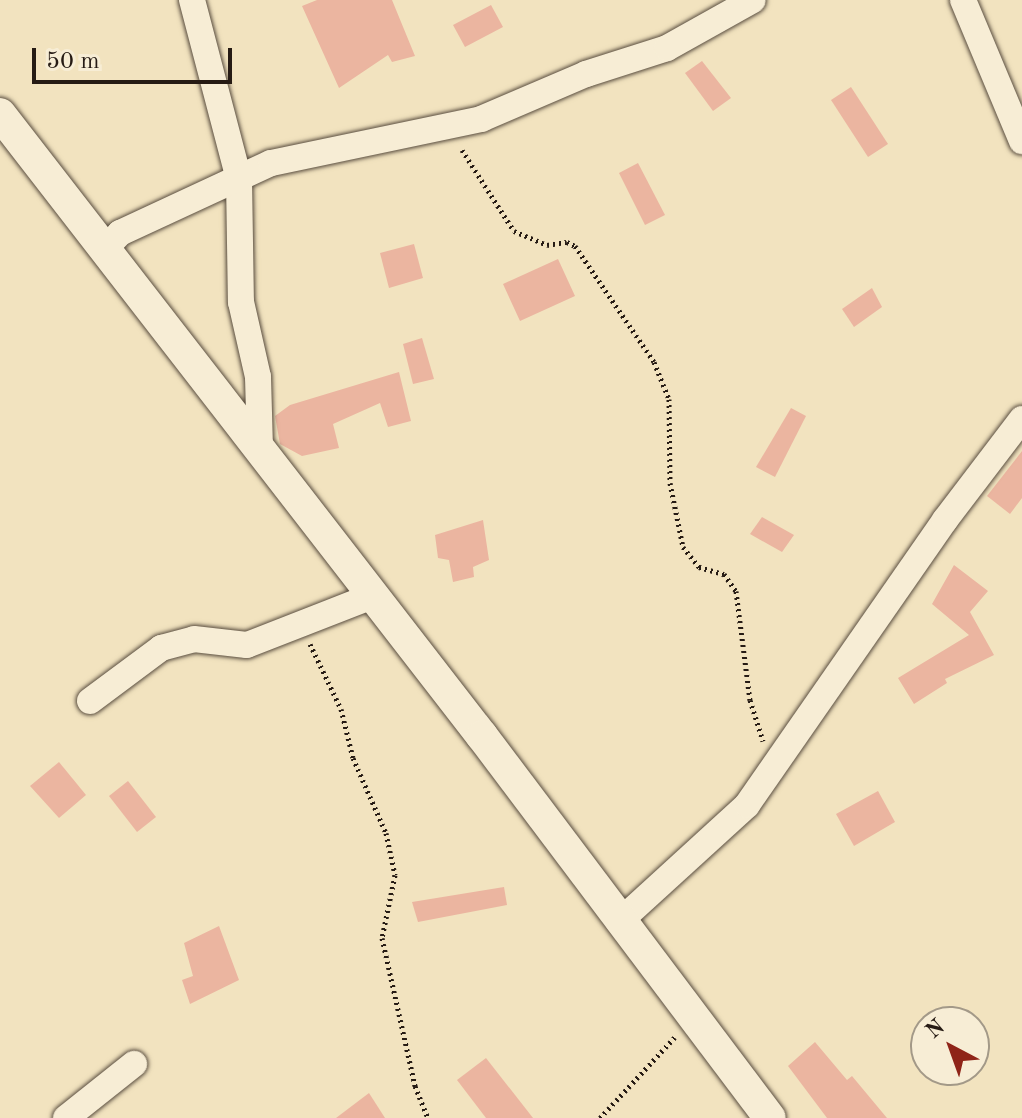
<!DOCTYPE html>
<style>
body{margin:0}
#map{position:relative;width:1022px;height:1118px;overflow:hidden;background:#f2e3bf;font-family:"Old Standard TT",serif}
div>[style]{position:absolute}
.building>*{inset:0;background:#ebb5a0}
.path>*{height:5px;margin-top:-2.5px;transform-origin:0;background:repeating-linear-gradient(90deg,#261b14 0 2px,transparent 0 6px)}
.roads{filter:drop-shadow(0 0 2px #594d3f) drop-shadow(0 0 2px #594d3f)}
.minor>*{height:26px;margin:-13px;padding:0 13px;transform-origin:13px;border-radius:13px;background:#f7edd5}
.tertiary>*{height:32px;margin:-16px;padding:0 16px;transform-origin:16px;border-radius:16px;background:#f7edd5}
span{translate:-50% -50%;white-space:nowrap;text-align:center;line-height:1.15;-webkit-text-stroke:7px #f7edd5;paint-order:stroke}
.north{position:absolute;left:910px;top:1006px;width:80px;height:80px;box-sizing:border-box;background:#f7edd5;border:2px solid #a39988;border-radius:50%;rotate:319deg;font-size:22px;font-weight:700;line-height:32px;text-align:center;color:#261b14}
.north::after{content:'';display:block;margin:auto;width:28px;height:36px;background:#8f2418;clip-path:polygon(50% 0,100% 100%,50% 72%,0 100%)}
.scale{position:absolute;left:32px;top:48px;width:200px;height:36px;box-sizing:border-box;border:4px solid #261b14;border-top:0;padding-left:10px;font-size:24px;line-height:28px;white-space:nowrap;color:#261b14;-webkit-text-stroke:6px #f7edd5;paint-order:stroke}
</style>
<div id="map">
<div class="building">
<i style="clip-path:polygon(317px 0,392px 0,415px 56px,392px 62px,388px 55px,339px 88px,302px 6px)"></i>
<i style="clip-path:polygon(491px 5px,503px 27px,465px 47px,453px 25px)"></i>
<i style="clip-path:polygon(702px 61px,731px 98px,713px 111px,685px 73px)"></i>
<i style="clip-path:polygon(851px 87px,888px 144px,868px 157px,831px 100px)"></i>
<i style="clip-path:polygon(638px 163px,665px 215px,645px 225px,619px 173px)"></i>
<i style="clip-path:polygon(414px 244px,423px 278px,389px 288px,380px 253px)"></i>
<i style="clip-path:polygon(558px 259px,575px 296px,520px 321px,503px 284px)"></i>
<i style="clip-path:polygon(872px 288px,882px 307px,854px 327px,842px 309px)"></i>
<i style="clip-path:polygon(422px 338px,434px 379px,413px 384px,403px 344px)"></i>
<i style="clip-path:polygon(399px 372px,411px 421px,388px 427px,380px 403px,333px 424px,339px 448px,302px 456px,280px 444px,275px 416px,290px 405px)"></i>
<i style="clip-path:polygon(791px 408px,806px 416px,775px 477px,756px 467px)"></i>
<i style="clip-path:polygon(1022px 451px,1022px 498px,1010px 514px,987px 496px)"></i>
<i style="clip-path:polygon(762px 517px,794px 535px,782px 552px,750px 534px)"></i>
<i style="clip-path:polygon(483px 520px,489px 560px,473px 567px,474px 577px,453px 582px,449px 560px,438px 558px,435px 535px)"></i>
<i style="clip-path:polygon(954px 565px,988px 591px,970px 612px,994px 655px,945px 679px,947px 683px,914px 704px,898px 678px,969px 635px,932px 604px)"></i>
<i style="clip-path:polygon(59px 762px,86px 795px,59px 818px,30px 786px)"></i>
<i style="clip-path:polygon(128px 781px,156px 817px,137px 832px,109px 796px)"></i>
<i style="clip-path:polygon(878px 791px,895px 822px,854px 846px,836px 814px)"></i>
<i style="clip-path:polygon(504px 887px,507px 905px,418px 922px,412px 902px)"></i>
<i style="clip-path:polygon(219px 926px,239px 980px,190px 1004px,182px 980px,193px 976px,184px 943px)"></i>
<i style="clip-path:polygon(815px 1042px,847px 1080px,852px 1076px,887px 1118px,827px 1118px,788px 1066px)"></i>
<i style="clip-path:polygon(486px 1058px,533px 1118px,486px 1118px,457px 1080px)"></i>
<i style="clip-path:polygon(369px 1093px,385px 1118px,336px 1118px)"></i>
</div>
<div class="path">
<i style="left:462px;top:150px;width:96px;rotate:57.3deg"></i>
<i style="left:514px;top:231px;width:36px;rotate:23deg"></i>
<i style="left:547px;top:245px;width:20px;rotate:-9deg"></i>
<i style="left:567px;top:242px;width:9px;rotate:27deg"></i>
<i style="left:575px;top:246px;width:140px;rotate:55.7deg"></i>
<i style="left:654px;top:362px;width:40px;rotate:68deg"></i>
<i style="left:669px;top:399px;width:84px;rotate:89.3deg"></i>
<i style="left:670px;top:483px;width:65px;rotate:78.5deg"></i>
<i style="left:683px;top:547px;width:26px;rotate:51deg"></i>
<i style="left:699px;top:567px;width:26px;rotate:16deg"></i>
<i style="left:724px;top:574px;width:21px;rotate:55deg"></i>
<i style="left:736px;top:591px;width:110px;rotate:82.7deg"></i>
<i style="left:750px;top:700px;width:43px;rotate:72.4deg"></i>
<i style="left:310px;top:644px;width:72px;rotate:64.5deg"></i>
<i style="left:341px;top:709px;width:50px;rotate:76.2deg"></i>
<i style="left:353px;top:758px;width:82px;rotate:66.3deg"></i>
<i style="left:386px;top:833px;width:43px;rotate:77.9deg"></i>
<i style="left:395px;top:875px;width:64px;rotate:101.7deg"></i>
<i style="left:382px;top:938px;width:152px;rotate:77.4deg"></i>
<i style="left:415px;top:1086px;width:35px;rotate:68deg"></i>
<i style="left:600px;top:1118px;width:110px;rotate:-47.2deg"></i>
</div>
<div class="roads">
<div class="minor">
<i style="left:192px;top:0;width:185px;rotate:75.3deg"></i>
<i style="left:239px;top:179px;width:123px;rotate:89.1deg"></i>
<i style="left:241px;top:302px;width:77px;rotate:77.2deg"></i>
<i style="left:258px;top:377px;width:73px;rotate:88.4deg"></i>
<i style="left:963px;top:0;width:153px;rotate:67.3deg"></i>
<i style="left:106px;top:248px;width:21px;rotate:-47deg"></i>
<i style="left:120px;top:233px;width:166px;rotate:-24.9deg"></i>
<i style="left:271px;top:163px;width:215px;rotate:-11.8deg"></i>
<i style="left:481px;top:119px;width:114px;rotate:-23.2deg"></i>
<i style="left:586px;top:74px;width:85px;rotate:-17.8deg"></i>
<i style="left:667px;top:48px;width:98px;rotate:-29.2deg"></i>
<i style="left:90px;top:701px;width:89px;rotate:-36.7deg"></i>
<i style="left:161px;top:648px;width:34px;rotate:-15deg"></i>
<i style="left:194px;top:639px;width:53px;rotate:6.5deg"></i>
<i style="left:247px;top:645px;width:135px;rotate:-21.3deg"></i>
<i style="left:619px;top:922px;width:173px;rotate:-42.4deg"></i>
<i style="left:747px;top:805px;width:347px;rotate:-55.2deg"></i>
<i style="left:945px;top:520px;width:127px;rotate:-52.7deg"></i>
<i style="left:66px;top:1118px;width:87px;rotate:-38.5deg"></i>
</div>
<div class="tertiary">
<i style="left:0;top:114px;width:787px;rotate:52.23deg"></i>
<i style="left:482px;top:736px;width:478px;rotate:53deg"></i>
</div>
</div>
<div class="north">N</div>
<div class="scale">50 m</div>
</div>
